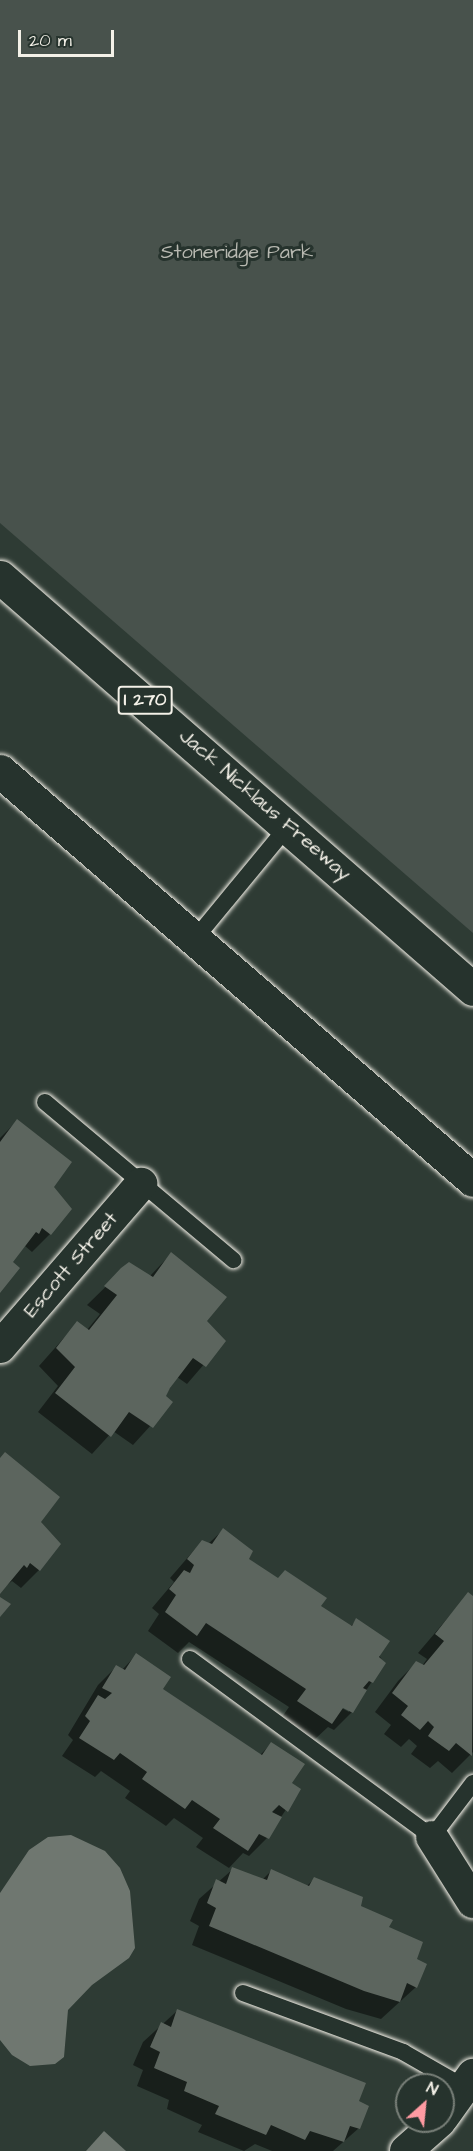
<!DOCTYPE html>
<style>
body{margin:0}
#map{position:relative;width:473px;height:2151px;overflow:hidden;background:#2e3b34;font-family:"Architects Daughter",sans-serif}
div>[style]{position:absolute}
.green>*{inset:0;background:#48524c}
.water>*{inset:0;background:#6f7770}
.shadow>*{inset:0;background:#0007}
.building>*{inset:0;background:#5c655e}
.roads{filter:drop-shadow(0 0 2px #f4f1e8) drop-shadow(0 0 2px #f4f1e8)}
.lane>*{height:16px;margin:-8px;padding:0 8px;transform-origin:8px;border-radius:8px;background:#26332d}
.street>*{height:32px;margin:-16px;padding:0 16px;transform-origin:16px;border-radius:16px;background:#26332d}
.highway>*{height:33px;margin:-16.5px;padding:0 16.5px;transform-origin:16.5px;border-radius:16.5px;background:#26332d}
span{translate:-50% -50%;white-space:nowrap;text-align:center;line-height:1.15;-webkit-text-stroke:6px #26332d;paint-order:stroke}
.shield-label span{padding:2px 4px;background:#26332d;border:2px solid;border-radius:4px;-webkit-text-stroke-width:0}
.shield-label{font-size:18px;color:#f4f1e8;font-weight:700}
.park-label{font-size:20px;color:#b8b9b1}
.street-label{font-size:20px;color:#f4f1e8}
.north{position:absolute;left:395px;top:2073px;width:60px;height:60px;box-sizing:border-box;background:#26332d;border:2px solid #787f78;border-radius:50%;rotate:27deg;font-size:16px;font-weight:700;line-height:24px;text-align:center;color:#f4f1e8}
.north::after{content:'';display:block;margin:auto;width:21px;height:27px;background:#ff9aa2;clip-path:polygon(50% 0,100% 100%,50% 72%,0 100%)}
.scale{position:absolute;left:18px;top:30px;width:96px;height:27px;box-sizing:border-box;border:3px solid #f4f1e8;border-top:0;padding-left:8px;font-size:18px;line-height:21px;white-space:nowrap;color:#f4f1e8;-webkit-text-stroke:4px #26332d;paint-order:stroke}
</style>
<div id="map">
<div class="green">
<i style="clip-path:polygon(0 0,473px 0,473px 933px,0 523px)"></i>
</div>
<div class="water">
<i style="clip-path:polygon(71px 1835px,105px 1851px,120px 1868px,130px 1891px,135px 1948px,129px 1958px,92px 1985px,68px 2010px,64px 2057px,55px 2064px,30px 2066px,12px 2055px,0 2040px,0 1893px,29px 1850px,48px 1837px)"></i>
<i style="clip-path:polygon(104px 2131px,126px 2151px,86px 2151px)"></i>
</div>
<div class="shadow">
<i style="clip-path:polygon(17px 1121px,52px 1187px,50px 1234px,32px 1252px,25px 1246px,11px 1262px,0 1290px,0 1138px)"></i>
<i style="clip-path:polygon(171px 1254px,205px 1321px,224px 1341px,187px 1384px,177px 1377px,164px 1397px,171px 1403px,133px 1445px,113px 1431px,92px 1454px,38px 1412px,58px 1386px,39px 1366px,77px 1323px,87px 1330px,100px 1314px,87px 1305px,129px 1264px,150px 1276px)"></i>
<i style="clip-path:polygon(0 1459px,39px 1522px,39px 1570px,21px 1588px,12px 1581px,0 1591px)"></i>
<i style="clip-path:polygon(evenodd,223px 1530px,247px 1559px,350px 1627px,357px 1620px,384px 1663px,352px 1712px,334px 1730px,328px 1727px,313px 1741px,280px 1720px,289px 1707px,189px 1642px,178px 1653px,148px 1631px,159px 1614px,152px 1608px,174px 1582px,170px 1578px,202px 1541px,208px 1544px,223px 1530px,336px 1705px,349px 1709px,349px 1712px,336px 1705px)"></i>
<i style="clip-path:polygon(468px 1594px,473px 1598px,473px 1752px,452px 1773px,438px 1761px,430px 1768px,411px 1754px,417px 1746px,409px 1739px,401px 1747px,384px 1734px,391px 1725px,375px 1712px,398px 1681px,416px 1663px,422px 1666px,427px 1659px,418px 1653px)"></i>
<i style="clip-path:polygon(136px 1655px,161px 1689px,260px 1755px,271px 1744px,290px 1783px,299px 1790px,267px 1838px,249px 1856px,243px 1853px,229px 1868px,196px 1847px,203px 1838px,174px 1818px,166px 1826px,125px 1798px,130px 1791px,101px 1771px,95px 1777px,62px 1756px,73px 1740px,68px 1735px,98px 1685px,116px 1667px,122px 1670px)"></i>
<i style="clip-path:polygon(233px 1869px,262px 1880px,271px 1871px,306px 1887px,314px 1879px,359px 1907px,387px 1928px,416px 1987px,381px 2019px,346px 2009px,192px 1945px,199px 1926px,190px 1921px,199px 1899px)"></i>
<i style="clip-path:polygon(178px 2010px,357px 2102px,359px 2128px,333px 2151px,272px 2151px,255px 2144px,244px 2151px,198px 2132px,202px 2125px,167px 2109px,169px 2100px,137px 2086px,143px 2070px,133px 2065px,143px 2042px)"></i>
</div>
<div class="building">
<i style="clip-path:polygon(17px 1119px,72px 1162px,54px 1187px,72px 1209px,51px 1235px,42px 1228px,39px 1234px,36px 1232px,13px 1262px,20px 1268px,0 1293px,0 1142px)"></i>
<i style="clip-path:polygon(171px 1252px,227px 1297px,207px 1321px,226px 1341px,206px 1367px,193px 1358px,170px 1388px,166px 1396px,173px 1402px,153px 1428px,129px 1412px,111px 1437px,55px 1393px,75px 1367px,56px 1348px,77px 1321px,89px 1330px,117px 1295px,104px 1286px,121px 1268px,129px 1262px,153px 1277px)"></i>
<i style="clip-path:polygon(5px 1452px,60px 1497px,41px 1522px,61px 1544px,40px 1571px,30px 1563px,27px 1568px,24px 1565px,0 1594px,0 1458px)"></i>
<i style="clip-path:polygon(223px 1528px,253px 1551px,249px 1559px,278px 1578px,285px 1570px,327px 1598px,321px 1606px,352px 1626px,356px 1618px,390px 1641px,379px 1657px,386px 1663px,373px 1683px,369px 1681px,363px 1688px,367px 1690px,353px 1713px,343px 1708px,332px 1724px,297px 1701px,306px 1689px,206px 1623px,197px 1636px,165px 1612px,176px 1595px,169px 1589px,184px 1570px,190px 1573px,194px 1565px,187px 1559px,202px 1540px,212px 1544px)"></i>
<i style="clip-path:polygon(468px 1592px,473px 1596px,472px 1756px,456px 1743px,449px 1751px,428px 1736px,434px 1727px,428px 1721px,420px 1730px,401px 1715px,408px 1706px,392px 1693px,416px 1661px,424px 1665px,444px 1641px,435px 1634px)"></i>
<i style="clip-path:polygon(0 1597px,11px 1604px,0 1617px)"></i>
<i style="clip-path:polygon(136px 1653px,171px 1677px,163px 1689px,262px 1755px,271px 1742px,305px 1764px,292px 1783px,301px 1789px,288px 1812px,279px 1805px,272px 1812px,282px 1817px,269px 1839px,259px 1834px,248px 1851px,213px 1828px,220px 1819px,192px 1800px,185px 1809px,142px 1779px,147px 1772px,120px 1753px,114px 1760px,79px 1738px,90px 1721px,85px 1716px,98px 1695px,105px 1699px,112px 1693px,102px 1688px,116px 1665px,125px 1670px)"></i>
<i style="clip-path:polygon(232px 1867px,267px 1880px,271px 1869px,309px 1886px,314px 1877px,363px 1897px,361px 1906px,393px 1920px,389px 1927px,423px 1942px,417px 1959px,427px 1964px,417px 1988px,407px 1983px,400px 2002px,364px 1991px,209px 1926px,216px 1908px,207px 1903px,216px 1879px,226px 1884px)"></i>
<i style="clip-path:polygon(177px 2009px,366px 2083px,359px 2101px,369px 2106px,360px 2129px,350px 2126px,344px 2142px,310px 2131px,305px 2140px,271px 2125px,266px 2135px,215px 2114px,219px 2106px,184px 2091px,187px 2082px,154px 2068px,160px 2052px,150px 2047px,161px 2022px,171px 2027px)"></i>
</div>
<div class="roads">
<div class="lane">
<i style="left:194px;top:940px;width:148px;rotate:-50.5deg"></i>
<i style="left:45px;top:1102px;width:246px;rotate:40deg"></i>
<i style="left:190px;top:1659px;width:300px;rotate:36.3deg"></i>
<i style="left:432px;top:1837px;width:68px;rotate:-52.8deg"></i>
<i style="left:243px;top:1993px;width:171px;rotate:20.2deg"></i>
<i style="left:403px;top:2052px;width:70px;rotate:29.8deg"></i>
</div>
<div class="street">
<i style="left:0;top:1347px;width:216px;rotate:-49.1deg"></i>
<i style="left:432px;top:1837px;width:77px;rotate:57.8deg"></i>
<i style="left:443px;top:2117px;width:52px;rotate:-54.5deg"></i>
<i style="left:406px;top:2151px;width:45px;rotate:-41.4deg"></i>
</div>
<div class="highway">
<i style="left:0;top:577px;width:627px;rotate:41.06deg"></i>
<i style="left:0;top:771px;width:625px;rotate:40.85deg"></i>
</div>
</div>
<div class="shield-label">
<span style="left:145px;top:700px">I 270</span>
</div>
<div class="park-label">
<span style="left:237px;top:252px">Stoneridge Park</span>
</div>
<div class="street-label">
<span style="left:265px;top:805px;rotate:41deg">Jack Nicklaus Freeway</span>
<span style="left:71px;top:1265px;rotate:-49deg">Escott Street</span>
</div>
<div class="north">N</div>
<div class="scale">20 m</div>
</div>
